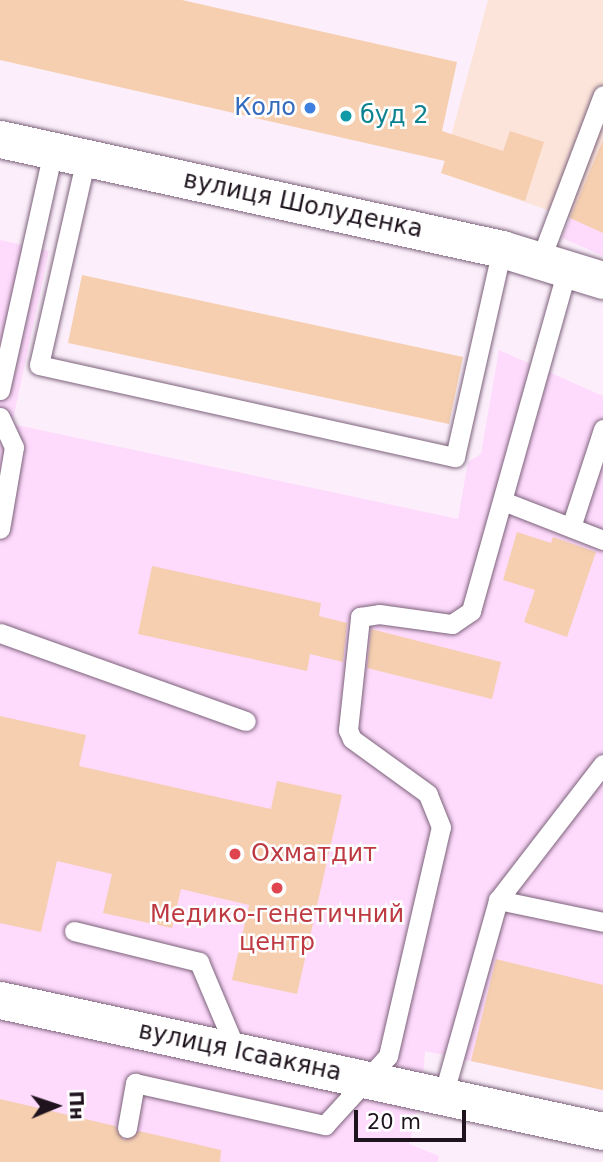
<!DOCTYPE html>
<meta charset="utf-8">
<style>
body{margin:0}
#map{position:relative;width:603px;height:1162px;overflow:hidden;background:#fceffb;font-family:"DejaVu Sans",sans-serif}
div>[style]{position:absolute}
.built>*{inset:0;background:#fedafc}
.industrial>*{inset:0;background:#fce4da}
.building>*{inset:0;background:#f5cfb0}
.roads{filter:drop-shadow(0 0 2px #7c627b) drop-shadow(0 0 2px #7c627b)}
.service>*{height:19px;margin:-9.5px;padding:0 9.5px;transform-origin:9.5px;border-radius:9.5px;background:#fff}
.minor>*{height:37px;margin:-18.5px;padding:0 18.5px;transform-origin:18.5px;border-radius:18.5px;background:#fff}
.dots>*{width:19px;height:19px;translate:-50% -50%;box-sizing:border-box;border:4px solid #fff;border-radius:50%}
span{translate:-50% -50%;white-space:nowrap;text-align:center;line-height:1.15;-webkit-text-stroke:5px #fff;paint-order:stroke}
.shop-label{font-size:24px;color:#366cbe}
.right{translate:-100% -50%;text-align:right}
.culture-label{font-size:24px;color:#0d838f}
.left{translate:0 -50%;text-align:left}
.street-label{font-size:24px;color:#1f141e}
.health-label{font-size:24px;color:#be3a42}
.north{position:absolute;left:21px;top:1071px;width:70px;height:70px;-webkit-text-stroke:5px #fff;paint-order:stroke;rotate:88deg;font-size:19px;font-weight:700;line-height:28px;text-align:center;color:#1f141e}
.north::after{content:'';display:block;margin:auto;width:24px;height:32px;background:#1f141e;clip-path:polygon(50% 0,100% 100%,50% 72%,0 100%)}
.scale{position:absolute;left:354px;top:1110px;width:112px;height:32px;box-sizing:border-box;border:4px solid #1f141e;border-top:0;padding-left:9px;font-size:21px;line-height:24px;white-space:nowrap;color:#1f141e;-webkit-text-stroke:5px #fff;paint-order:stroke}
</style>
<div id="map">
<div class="built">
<i style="clip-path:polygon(603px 140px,603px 256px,562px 238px)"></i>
<i style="clip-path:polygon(0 240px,49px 251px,12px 424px,458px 519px,468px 462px,481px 454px,499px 350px,603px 396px,603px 1090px,425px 1051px,422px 1092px,409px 1144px,439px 1156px,438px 1162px,0 1162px)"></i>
</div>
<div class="industrial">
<i style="clip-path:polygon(488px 0,603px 0,603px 140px,570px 218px,441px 173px)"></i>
</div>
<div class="building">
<i style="clip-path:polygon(0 0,182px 0,457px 62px,442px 131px,503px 151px,510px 131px,544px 142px,525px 201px,441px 173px,445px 161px,0 60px)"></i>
<i style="clip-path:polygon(603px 140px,603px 233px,570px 218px)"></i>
<i style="clip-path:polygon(82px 275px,463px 357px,449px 424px,68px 343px)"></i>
<i style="clip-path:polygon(517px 532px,551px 543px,553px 537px,596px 552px,567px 637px,524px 622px,535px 590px,503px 580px)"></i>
<i style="clip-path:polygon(152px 566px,321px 603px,319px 616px,347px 623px,343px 662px,310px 654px,307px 671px,138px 634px)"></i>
<i style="clip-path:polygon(371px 629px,501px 662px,492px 699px,367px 668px)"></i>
<i style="clip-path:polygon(0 716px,86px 735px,79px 766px,271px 809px,277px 781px,342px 795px,297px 994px,232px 980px,249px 905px,181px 889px,172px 928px,103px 913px,112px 874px,57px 861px,41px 932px,0 923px)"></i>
<i style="clip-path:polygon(496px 959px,603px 985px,603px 1090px,471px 1061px)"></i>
<i style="clip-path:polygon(0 1099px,115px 1126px,124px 1140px,139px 1131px,221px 1150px,220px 1162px,0 1162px)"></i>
</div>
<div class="roads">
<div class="service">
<i style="left:86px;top:158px;width:212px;rotate:102.8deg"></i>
<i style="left:39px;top:365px;width:426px;rotate:12.5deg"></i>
<i style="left:455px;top:457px;width:213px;rotate:-77.3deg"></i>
<i style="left:541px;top:258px;width:174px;rotate:-69.2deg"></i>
<i style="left:0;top:390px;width:245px;rotate:-77.5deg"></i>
<i style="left:0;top:417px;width:33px;rotate:65deg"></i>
<i style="left:14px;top:447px;width:83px;rotate:99.7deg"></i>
<i style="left:503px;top:501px;width:107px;rotate:21.3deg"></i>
<i style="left:572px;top:524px;width:100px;rotate:-71.9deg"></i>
<i style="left:0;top:633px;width:261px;rotate:19.7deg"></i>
<i style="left:498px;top:900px;width:107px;rotate:11.8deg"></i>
<i style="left:74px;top:931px;width:129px;rotate:13.9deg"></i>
<i style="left:199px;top:962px;width:98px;rotate:67.1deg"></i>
<i style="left:443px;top:1096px;width:204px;rotate:-74.3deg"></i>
<i style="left:498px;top:900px;width:172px;rotate:-52.3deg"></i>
<i style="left:127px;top:1128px;width:46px;rotate:-79.9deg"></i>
<i style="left:135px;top:1083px;width:195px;rotate:12.5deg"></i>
<i style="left:325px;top:1125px;width:93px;rotate:-47.6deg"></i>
<i style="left:388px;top:1056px;width:235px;rotate:-77deg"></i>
<i style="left:441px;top:827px;width:35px;rotate:-112deg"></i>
<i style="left:428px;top:794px;width:94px;rotate:-144.1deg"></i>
<i style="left:352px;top:739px;width:10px;rotate:-114deg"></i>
<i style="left:348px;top:730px;width:114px;rotate:-83.9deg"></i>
<i style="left:360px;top:617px;width:19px;rotate:-9deg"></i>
<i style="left:379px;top:614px;width:74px;rotate:7.8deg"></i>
<i style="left:452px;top:624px;width:23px;rotate:-34deg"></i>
<i style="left:471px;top:611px;width:357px;rotate:-74.3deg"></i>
</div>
<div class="minor">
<i style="left:0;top:139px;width:514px;rotate:12.36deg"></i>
<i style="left:502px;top:249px;width:106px;rotate:17.1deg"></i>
<i style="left:0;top:1000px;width:617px;rotate:12.26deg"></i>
</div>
</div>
<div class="dots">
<i style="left:310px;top:108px;background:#3f7fe0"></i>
<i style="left:346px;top:116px;background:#0f9aa8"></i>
<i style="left:235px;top:854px;background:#e0444e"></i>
<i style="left:277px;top:888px;background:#e0444e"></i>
</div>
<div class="shop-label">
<span class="right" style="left:296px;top:108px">Коло</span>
</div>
<div class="culture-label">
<span class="left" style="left:360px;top:116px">буд 2</span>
</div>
<div class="street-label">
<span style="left:303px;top:205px;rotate:12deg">вулиця Шолуденка</span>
<span style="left:240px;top:1052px;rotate:12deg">вулиця Ісаакяна</span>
</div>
<div class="health-label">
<span class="left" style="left:251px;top:854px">Охматдит</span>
<span style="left:277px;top:929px">Медико-генетичний<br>центр</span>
</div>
<div class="north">Пн</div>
<div class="scale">20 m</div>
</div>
